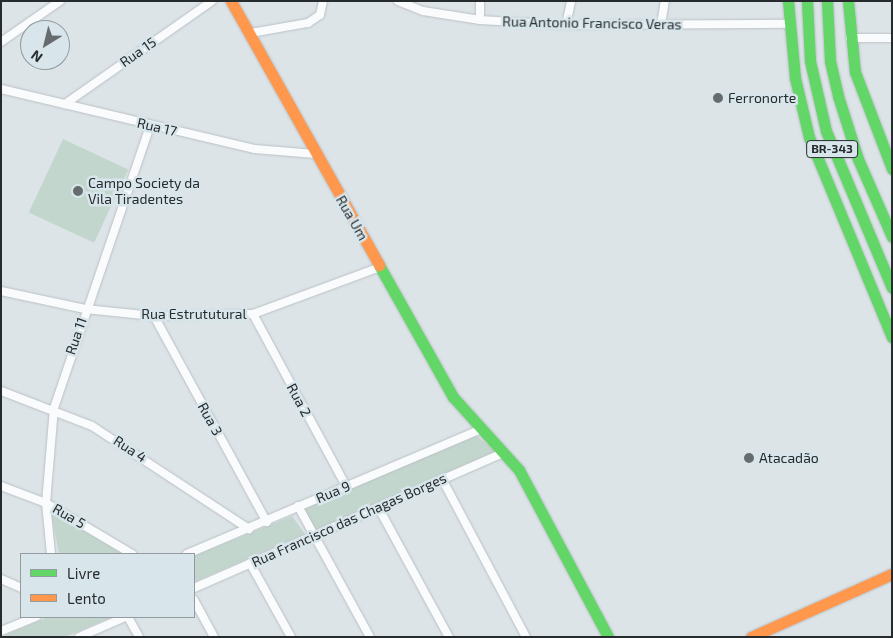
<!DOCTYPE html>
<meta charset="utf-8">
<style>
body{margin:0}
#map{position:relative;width:893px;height:638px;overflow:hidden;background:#dce4e8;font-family:"Exo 2",sans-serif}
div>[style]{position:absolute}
.green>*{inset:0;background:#c3d6ce;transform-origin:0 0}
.roads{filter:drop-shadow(0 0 1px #bbc0c4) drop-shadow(0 0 1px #bbc0c4)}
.street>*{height:8px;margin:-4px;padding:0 4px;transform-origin:4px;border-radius:4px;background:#fafbfc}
.fast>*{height:11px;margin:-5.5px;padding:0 5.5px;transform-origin:5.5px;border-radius:5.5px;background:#63d668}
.slow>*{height:11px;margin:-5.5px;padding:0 5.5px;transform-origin:5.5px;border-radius:5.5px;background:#ff974d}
.dots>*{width:14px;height:14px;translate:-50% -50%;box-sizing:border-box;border:2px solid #d8e6ec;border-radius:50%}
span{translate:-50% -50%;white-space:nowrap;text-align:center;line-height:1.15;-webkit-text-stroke:5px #d8e6ec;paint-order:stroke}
.shield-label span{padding:1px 4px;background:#d8e6ec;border:1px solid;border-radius:4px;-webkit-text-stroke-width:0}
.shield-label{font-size:12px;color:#262b2d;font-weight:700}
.street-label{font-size:14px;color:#262b2d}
.poi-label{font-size:14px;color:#262b2d}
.left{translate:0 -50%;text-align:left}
.frame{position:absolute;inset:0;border:2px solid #262b2d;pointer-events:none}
.legend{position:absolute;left:20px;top:553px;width:175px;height:65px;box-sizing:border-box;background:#d8e6ec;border:1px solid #919ba0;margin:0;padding:6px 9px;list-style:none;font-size:15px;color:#262b2d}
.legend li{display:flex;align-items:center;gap:10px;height:25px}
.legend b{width:25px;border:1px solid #919ba0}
.north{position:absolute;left:20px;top:20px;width:50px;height:50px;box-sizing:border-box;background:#d8e6ec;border:1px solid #919ba0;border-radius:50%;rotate:216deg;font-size:14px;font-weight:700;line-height:20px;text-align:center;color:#262b2d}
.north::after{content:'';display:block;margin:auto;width:18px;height:22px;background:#666c6e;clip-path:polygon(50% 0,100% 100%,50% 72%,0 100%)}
</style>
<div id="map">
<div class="green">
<div style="left:63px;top:139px;width:72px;height:81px;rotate:25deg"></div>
<div style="clip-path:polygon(474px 434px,496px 451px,316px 530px,303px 507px)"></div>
<div style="clip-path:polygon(51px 512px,123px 554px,59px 554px)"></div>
<div style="clip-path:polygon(292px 516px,305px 534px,194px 582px,194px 556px)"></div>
<div style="clip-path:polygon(48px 617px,112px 617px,65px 637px,1px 637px)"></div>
</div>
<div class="roads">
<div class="street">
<div style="left:398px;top:1px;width:27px;rotate:22deg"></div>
<div style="left:423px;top:11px;width:58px;rotate:9deg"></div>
<div style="left:480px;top:20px;width:86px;rotate:3.3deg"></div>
<div style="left:566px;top:25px;width:223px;rotate:-0.3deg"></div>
<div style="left:480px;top:1px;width:19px;rotate:90deg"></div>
<div style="left:566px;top:25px;width:25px;rotate:-78deg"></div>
<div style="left:661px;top:25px;width:24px;rotate:-81deg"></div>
<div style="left:251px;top:33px;width:58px;rotate:-10deg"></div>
<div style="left:308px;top:23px;width:14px;rotate:-34deg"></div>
<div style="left:320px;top:15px;width:14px;rotate:-78deg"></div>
<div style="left:850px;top:38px;width:42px"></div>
<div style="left:1px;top:42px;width:72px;rotate:-34.8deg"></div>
<div style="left:1px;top:89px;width:261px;rotate:13.3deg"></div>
<div style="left:255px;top:149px;width:60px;rotate:4.8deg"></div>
<div style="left:65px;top:104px;width:179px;rotate:-35deg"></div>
<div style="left:1px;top:291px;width:86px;rotate:12.1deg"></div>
<div style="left:85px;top:309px;width:69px;rotate:5.8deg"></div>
<div style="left:154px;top:316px;width:99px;rotate:-1.2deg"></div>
<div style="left:253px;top:314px;width:135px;rotate:-20.3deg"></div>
<div style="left:253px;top:314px;width:196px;rotate:61.6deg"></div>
<div style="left:154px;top:316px;width:235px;rotate:61.3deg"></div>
<div style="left:1px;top:391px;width:97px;rotate:21deg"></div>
<div style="left:92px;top:426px;width:188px;rotate:33.3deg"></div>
<div style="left:442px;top:479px;width:179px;rotate:62deg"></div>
<div style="left:1px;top:486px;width:48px;rotate:20.7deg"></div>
<div style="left:46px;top:503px;width:100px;rotate:30.7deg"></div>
<div style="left:298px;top:506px;width:149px;rotate:61.2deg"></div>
<div style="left:378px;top:507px;width:148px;rotate:61.4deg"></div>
<div style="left:51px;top:554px;width:51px;rotate:-95.6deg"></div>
<div style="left:46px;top:503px;width:95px;rotate:-85.2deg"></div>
<div style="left:54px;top:408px;width:298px;rotate:-71.2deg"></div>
<div style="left:187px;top:554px;width:317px;rotate:-23deg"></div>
<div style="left:250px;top:563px;width:85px;rotate:61deg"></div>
<div style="left:1px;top:579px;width:22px;rotate:24deg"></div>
<div style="left:194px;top:588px;width:339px;rotate:-23.6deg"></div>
<div style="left:194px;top:600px;width:42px;rotate:61.6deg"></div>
<div style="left:128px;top:617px;width:23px;rotate:61deg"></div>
<div style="left:1px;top:631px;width:38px;rotate:-22deg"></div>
<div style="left:79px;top:637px;width:50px;rotate:-23.5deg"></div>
</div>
<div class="fast">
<div style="left:788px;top:1px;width:77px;rotate:84.8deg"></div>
<div style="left:795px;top:78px;width:61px;rotate:76.7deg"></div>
<div style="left:809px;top:137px;width:217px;rotate:67.5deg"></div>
<div style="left:807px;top:1px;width:60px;rotate:87.1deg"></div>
<div style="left:810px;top:61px;width:72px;rotate:77.1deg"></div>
<div style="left:826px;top:131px;width:170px;rotate:67.2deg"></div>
<div style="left:827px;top:1px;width:60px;rotate:87.1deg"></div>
<div style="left:830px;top:61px;width:36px;rotate:77deg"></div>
<div style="left:838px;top:96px;width:66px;rotate:72.4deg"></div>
<div style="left:858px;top:159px;width:85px;rotate:66.4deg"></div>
<div style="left:848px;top:1px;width:71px;rotate:84.4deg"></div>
<div style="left:855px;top:72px;width:104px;rotate:69.1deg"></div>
<div style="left:379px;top:265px;width:151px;rotate:60.7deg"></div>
<div style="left:453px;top:397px;width:98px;rotate:47.9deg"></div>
<div style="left:519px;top:470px;width:189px;rotate:61.9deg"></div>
</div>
<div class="slow">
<div style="left:231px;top:1px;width:303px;rotate:60.7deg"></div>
<div style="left:751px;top:637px;width:154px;rotate:-24.1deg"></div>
</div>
</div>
<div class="dots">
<div style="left:718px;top:98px;background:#666c6e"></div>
<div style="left:78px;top:191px;background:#666c6e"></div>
<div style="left:749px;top:458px;background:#666c6e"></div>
</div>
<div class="shield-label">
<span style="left:832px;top:149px">BR-343</span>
</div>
<div class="street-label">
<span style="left:592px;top:23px;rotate:1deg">Rua Antonio Francisco Veras</span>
<span style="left:138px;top:52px;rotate:-35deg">Rua 15</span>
<span style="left:157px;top:127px;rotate:13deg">Rua 17</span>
<span style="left:352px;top:218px;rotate:60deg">Rua Um</span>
<span style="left:194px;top:314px">Rua Estrututural</span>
<span style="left:76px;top:336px;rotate:-71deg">Rua 11</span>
<span style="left:299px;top:400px;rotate:62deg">Rua 2</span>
<span style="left:210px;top:419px;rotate:61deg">Rua 3</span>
<span style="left:130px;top:449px;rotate:33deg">Rua 4</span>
<span style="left:333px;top:492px;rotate:-23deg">Rua 9</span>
<span style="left:69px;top:516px;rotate:30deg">Rua 5</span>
<span style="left:349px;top:520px;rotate:-24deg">Rua Francisco das Chagas Borges</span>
</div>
<div class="poi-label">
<span class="left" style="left:728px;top:98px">Ferronorte</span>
<span class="left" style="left:88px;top:191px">Campo Society da<br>Vila Tiradentes</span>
<span class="left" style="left:759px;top:458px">Atacadão</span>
</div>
<div class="frame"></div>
<ul class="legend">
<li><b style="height:6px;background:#63d668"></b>Livre</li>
<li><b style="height:6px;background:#ff974d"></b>Lento</li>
</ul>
<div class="north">N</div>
</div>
